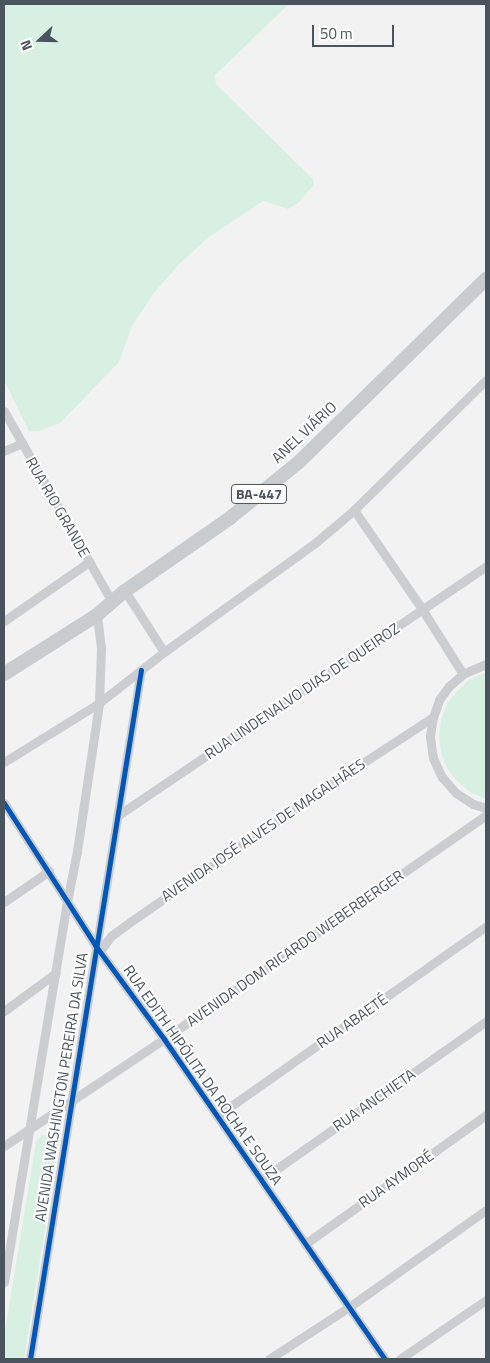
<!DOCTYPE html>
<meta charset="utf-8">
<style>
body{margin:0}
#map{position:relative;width:490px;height:1363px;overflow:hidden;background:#f2f2f2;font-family:"Titillium Web",sans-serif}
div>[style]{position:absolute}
.green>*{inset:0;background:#d8f0e2}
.minor>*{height:9px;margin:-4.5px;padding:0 4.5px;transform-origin:4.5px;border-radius:4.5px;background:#cbcdd0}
.primary>*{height:14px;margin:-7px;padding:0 7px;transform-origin:7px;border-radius:7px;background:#c8ccce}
.cycleway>*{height:5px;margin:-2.5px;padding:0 2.5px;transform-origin:2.5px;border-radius:2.5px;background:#0057b8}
span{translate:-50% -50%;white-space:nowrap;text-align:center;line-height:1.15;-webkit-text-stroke:4px #fff;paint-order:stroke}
.shield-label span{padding:1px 4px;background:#fff;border:1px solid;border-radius:4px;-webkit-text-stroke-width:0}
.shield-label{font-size:14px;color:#49545e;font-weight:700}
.street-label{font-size:15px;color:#49545e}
.frame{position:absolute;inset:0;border:5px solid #49545e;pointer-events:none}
.north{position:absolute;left:15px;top:15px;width:50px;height:50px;-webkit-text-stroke:4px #fff;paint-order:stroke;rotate:249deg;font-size:14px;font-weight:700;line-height:20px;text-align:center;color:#49545e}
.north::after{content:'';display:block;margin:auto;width:18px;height:22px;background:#49545e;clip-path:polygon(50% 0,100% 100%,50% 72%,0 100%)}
.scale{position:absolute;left:312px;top:25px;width:82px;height:22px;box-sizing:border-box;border:2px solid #49545e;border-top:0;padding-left:6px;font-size:15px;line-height:18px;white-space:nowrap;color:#49545e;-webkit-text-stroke:4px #fff;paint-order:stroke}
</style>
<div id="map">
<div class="green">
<div style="clip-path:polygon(4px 4px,289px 4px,215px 75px,216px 84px,313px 179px,314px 185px,298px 203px,288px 209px,263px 201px,209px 237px,180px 263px,154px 293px,132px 326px,119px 362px,60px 423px,38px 431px,29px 431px,4px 380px)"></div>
<div style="clip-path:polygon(484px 673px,486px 673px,486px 799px,470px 792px,457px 781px,447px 768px,441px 753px,439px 736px,441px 720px,447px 704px,457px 691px,469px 680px)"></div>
<div style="clip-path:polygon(42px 1135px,50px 1135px,59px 1143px,24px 1359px,4px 1359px,4px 1337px,36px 1142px)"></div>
</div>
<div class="minor">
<div style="left:4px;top:411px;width:219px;rotate:60.5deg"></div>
<div style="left:4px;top:451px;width:20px;rotate:-24deg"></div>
<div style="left:354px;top:510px;width:120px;rotate:55.5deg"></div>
<div style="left:422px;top:609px;width:77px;rotate:57.8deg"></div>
<div style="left:125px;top:591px;width:72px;rotate:57.4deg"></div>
<div style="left:4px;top:621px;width:103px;rotate:-34.8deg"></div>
<div style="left:486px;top:664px;width:25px;rotate:157deg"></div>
<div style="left:463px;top:674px;width:18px;rotate:139deg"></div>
<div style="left:449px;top:686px;width:17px;rotate:126deg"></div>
<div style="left:439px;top:700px;width:18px;rotate:109deg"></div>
<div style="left:433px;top:717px;width:20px;rotate:99deg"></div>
<div style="left:430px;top:737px;width:21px;rotate:82deg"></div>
<div style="left:433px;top:758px;width:21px;rotate:65deg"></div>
<div style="left:442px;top:777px;width:21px;rotate:49deg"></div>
<div style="left:456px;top:793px;width:20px;rotate:33deg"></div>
<div style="left:473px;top:804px;width:14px;rotate:17deg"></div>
<div style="left:4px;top:762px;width:112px;rotate:-31.8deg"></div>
<div style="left:99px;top:703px;width:83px;rotate:-38.1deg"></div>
<div style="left:164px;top:652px;width:186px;rotate:-35.8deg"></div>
<div style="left:315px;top:543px;width:51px;rotate:-40.2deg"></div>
<div style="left:354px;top:510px;width:185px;rotate:-44.6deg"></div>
<div style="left:4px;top:803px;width:169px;rotate:57.3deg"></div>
<div style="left:95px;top:945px;width:117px;rotate:53.7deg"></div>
<div style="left:164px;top:1039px;width:389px;rotate:55.4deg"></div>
<div style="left:117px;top:816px;width:446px;rotate:-34.1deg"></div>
<div style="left:4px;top:902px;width:55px;rotate:-34.6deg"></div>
<div style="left:100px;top:951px;width:19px;rotate:-54deg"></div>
<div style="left:111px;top:936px;width:24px;rotate:-36deg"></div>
<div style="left:130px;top:922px;width:234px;rotate:-34.6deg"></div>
<div style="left:323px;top:789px;width:131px;rotate:-33.2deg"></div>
<div style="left:4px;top:1011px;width:64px;rotate:-36.2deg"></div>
<div style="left:217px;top:1116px;width:329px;rotate:-35.2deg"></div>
<div style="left:4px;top:1146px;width:192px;rotate:-33.8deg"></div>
<div style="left:164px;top:1039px;width:392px;rotate:-34.8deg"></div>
<div style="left:261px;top:1180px;width:276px;rotate:-35.2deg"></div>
<div style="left:305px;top:1244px;width:222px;rotate:-35.5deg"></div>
<div style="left:4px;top:1282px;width:385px;rotate:-80.6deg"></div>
<div style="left:67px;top:902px;width:52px;rotate:-78.9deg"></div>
<div style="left:77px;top:851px;width:150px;rotate:-81.5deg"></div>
<div style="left:99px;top:703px;width:55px;rotate:-87.9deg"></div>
<div style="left:101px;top:648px;width:33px;rotate:-97deg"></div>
<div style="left:30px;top:1359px;width:698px;rotate:-80.85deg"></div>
<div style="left:269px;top:1359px;width:95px;rotate:-33deg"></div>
<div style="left:349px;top:1307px;width:168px;rotate:-35.3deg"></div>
<div style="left:400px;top:1359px;width:104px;rotate:-34.5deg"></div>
</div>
<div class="primary">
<div style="left:4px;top:674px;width:110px;rotate:-32.4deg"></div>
<div style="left:97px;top:615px;width:37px;rotate:-41deg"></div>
<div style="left:125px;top:591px;width:128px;rotate:-34.8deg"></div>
<div style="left:230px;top:518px;width:89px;rotate:-39.1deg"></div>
<div style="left:299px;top:462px;width:262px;rotate:-44.4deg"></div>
</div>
<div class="cycleway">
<div style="left:4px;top:803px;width:169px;rotate:57.3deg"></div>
<div style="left:95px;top:945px;width:117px;rotate:53.7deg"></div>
<div style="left:164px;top:1039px;width:389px;rotate:55.4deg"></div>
<div style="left:30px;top:1359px;width:698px;rotate:-80.85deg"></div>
</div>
<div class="shield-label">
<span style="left:259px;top:494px">BA-447</span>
</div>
<div class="street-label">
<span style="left:304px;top:432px;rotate:-43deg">ANEL VIÁRIO</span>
<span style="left:58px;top:507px;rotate:60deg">RUA RIO GRANDE</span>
<span style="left:302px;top:691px;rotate:-34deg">RUA LINDENALVO DIAS DE QUEIROZ</span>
<span style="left:263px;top:830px;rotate:-34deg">AVENIDA JOSÉ ALVES DE MAGALHÃES</span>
<span style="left:295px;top:948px;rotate:-35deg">AVENIDA DOM RICARDO WEBERBERGER</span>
<span style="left:352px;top:1021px;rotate:-35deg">RUA ABAETÉ</span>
<span style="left:203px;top:1075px;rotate:55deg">RUA EDITH HIPÓLITA DA ROCHA E SOUZA</span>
<span style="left:61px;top:1087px;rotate:-81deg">AVENIDA WASHINGTON PEREIRA DA SILVA</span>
<span style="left:374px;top:1100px;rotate:-35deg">RUA ANCHIETA</span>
<span style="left:396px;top:1179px;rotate:-35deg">RUA AYMORÉ</span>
</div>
<div class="frame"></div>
<div class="north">N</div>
<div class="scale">50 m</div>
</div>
